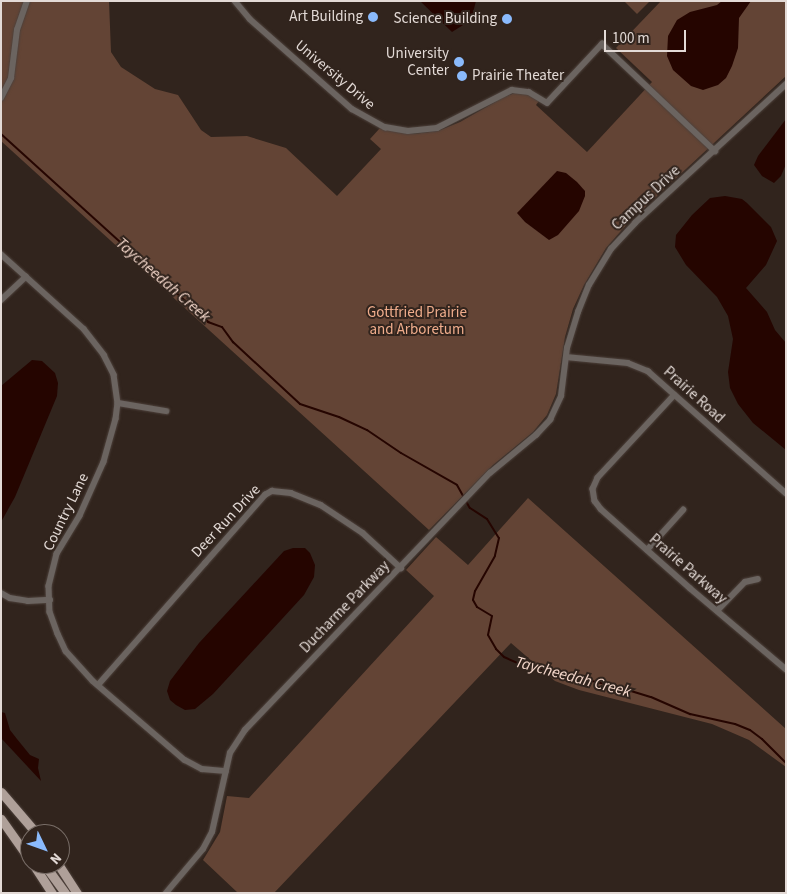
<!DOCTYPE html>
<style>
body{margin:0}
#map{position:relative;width:787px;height:894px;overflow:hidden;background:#31241d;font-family:"Source Sans 3",sans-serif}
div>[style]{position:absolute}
.green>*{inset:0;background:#634435}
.water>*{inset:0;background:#250500}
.stream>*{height:2px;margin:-1px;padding:0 1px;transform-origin:1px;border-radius:1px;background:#250500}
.roads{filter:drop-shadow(0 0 1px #4d413b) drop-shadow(0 0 1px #4d413b)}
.street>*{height:5.5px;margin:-2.75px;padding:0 2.75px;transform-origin:2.75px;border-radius:2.75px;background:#6b6460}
.primary>*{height:9px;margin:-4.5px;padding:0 4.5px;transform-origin:4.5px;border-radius:4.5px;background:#afa099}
.dots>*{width:14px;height:14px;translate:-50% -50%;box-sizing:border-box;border:2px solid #31241d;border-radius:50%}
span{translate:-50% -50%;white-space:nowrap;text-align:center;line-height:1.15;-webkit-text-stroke:4px #31241d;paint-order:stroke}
.poi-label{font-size:15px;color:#e3dad6}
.right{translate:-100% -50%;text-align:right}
.left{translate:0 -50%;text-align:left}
.street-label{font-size:15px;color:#e3dad6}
.park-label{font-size:15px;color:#f0ad8c}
.water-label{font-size:16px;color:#f6d9cc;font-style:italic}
.frame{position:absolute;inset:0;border:2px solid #e3dad6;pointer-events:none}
.north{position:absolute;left:20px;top:824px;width:50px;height:50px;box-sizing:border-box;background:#31241d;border:1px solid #786d67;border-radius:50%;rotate:132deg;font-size:14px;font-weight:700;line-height:20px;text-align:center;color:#e3dad6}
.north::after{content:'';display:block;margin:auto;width:18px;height:22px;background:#8abafc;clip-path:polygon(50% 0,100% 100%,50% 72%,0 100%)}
.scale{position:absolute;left:604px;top:30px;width:82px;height:22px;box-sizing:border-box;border:2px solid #e3dad6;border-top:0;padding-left:6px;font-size:15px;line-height:18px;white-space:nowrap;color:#e3dad6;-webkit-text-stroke:4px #31241d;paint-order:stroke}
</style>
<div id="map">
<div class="green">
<div style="clip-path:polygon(1px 1px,109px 1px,111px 52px,121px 67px,155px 89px,178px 95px,201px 130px,211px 137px,247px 136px,286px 148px,337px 196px,381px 149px,370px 139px,380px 128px,413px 134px,438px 131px,460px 122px,504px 97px,518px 92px,531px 96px,539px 101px,536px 105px,587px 152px,652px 82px,616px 48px,661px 1px,786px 1px,786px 76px,628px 223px,606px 248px,584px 285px,573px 309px,565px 337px,556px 394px,547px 415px,533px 432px,493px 465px,429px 530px,1px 141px)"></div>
<div style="clip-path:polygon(624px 1px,650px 1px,637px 14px)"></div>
<div style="clip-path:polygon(528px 498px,786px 729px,786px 767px,749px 740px,712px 724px,579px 690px,555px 681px,511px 643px,274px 893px,238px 893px,203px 860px,220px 832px,227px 796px,249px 798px,434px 596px,406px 570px,436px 537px,468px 565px)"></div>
</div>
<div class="water">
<div style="clip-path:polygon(420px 1px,476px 1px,471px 20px,452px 32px)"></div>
<div style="clip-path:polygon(722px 1px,751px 1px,739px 18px,738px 48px,732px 66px,726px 78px,718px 85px,703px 90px,691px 86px,673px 70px,667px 56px,668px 36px,677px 20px,690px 12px,717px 5px)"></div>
<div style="clip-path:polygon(786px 119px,786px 164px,781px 176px,774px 183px,762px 176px,754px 165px,758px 156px)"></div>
<div style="clip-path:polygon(557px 171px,566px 173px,577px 182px,585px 191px,585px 196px,579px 211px,558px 235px,549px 240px,525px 222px,517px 213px)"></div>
<div style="clip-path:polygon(725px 196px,742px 199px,747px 203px,771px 227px,777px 241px,766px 265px,746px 288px,767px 312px,775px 330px,786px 343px,786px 450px,753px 423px,738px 404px,730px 388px,728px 372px,733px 339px,728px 316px,717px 297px,686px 265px,675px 247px,676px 235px,692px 215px,710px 198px)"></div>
<div style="clip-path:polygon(32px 360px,42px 361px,55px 373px,58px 383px,57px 396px,15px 497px,1px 522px,1px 386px)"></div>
<div style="clip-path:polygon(293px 548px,305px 548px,310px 553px,315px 565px,314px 577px,304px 595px,213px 694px,195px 709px,185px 710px,176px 705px,170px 700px,167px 691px,170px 681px,199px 643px,284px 551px)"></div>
<div style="clip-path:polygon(1px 712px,5px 713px,10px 730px,17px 739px,30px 755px,39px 759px,38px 768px,41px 781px,1px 738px)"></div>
</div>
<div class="stream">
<div style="left:1px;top:134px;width:280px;rotate:42.2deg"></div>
<div style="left:208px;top:322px;width:15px;rotate:20deg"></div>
<div style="left:222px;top:327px;width:19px;rotate:54deg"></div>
<div style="left:233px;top:342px;width:91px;rotate:42.8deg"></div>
<div style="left:300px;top:404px;width:41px;rotate:18.4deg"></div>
<div style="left:339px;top:417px;width:31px;rotate:25deg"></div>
<div style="left:367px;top:430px;width:41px;rotate:34.1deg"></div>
<div style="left:401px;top:453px;width:64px;rotate:29.7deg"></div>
<div style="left:457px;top:485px;width:26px;rotate:61deg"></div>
<div style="left:470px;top:508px;width:20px;rotate:33deg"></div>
<div style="left:487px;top:519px;width:22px;rotate:58deg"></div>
<div style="left:499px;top:538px;width:18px;rotate:103deg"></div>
<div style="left:495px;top:556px;width:40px;rotate:119.7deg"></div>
<div style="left:475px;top:591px;width:9px;rotate:103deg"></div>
<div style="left:473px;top:600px;width:8px;rotate:60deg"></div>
<div style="left:477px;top:607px;width:17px;rotate:31deg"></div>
<div style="left:492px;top:616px;width:19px;rotate:102deg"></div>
<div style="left:488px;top:635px;width:16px;rotate:60deg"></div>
<div style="left:496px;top:649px;width:11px;rotate:45deg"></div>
<div style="left:504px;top:657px;width:20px;rotate:24deg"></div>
<div style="left:522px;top:665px;width:98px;rotate:12.9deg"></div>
<div style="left:618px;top:687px;width:34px;rotate:17deg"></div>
<div style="left:651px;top:697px;width:43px;rotate:23.6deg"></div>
<div style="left:690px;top:714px;width:46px;rotate:12.5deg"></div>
<div style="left:735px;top:724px;width:16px;rotate:22deg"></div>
<div style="left:750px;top:730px;width:15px;rotate:37deg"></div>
<div style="left:762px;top:739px;width:34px;rotate:45deg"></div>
</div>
<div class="roads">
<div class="street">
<div style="left:235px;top:1px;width:23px;rotate:50deg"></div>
<div style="left:250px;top:19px;width:136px;rotate:41.4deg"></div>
<div style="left:352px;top:109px;width:38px;rotate:29deg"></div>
<div style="left:385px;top:127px;width:23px;rotate:10deg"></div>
<div style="left:408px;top:131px;width:29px;rotate:-6deg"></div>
<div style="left:437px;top:128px;width:84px;rotate:-26.9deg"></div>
<div style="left:512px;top:90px;width:17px;rotate:7deg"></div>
<div style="left:529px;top:92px;width:21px;rotate:31deg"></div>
<div style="left:547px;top:103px;width:81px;rotate:-47deg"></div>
<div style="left:602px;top:44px;width:156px;rotate:43.4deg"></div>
<div style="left:1px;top:98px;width:22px;rotate:-63deg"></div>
<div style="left:11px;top:78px;width:48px;rotate:-82.9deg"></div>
<div style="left:17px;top:30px;width:31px;rotate:-71deg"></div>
<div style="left:1px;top:254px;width:112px;rotate:42.1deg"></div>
<div style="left:84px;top:329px;width:33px;rotate:52deg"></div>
<div style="left:104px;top:355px;width:22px;rotate:63deg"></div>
<div style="left:114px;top:375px;width:28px;rotate:82deg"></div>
<div style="left:118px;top:403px;width:16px;rotate:97deg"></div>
<div style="left:116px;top:419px;width:45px;rotate:105.6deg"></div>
<div style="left:104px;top:462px;width:59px;rotate:114deg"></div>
<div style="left:80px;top:516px;width:44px;rotate:121.2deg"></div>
<div style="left:57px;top:554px;width:33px;rotate:104deg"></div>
<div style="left:49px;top:586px;width:26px;rotate:88deg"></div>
<div style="left:50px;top:612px;width:23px;rotate:70deg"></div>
<div style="left:58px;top:634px;width:19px;rotate:65deg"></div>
<div style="left:66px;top:651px;width:40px;rotate:48deg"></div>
<div style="left:93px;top:681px;width:121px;rotate:40.7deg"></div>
<div style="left:185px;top:760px;width:19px;rotate:28deg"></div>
<div style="left:202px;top:769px;width:24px;rotate:5deg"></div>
<div style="left:1px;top:300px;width:34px;rotate:-43deg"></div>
<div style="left:566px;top:357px;width:62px;rotate:5.5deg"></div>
<div style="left:628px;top:363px;width:22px;rotate:22deg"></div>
<div style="left:648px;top:371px;width:184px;rotate:41.5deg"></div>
<div style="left:675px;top:395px;width:113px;rotate:132.9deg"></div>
<div style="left:598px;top:478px;width:12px;rotate:114deg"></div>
<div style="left:593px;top:489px;width:12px;rotate:81deg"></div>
<div style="left:595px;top:501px;width:10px;rotate:53deg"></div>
<div style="left:601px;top:509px;width:119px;rotate:41.6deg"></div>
<div style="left:690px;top:588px;width:126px;rotate:40.2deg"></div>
<div style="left:118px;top:403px;width:49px;rotate:9.5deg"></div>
<div style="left:647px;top:550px;width:54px;rotate:-48deg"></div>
<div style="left:1px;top:593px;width:10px;rotate:29deg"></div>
<div style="left:10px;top:598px;width:18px;rotate:9deg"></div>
<div style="left:28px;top:601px;width:22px;rotate:-3deg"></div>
<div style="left:717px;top:611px;width:40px;rotate:-46deg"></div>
<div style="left:745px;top:582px;width:13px;rotate:-13deg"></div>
<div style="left:98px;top:685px;width:162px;rotate:-48.7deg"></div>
<div style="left:205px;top:563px;width:91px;rotate:-48.6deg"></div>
<div style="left:265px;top:495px;width:8px;rotate:-30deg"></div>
<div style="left:272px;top:491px;width:19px;rotate:6deg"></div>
<div style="left:291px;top:493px;width:32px;rotate:22deg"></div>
<div style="left:321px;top:505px;width:50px;rotate:33.7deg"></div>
<div style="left:363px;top:533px;width:52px;rotate:42.6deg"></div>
<div style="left:166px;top:893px;width:57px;rotate:-49.9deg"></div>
<div style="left:203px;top:849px;width:19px;rotate:-62deg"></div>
<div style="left:212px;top:832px;width:81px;rotate:-77.2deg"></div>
<div style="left:230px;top:753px;width:27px;rotate:-57deg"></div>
<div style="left:245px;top:730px;width:355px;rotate:-46.4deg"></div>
<div style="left:490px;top:473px;width:60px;rotate:-39.6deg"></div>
<div style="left:536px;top:435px;width:21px;rotate:-47deg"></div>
<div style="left:550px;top:420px;width:26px;rotate:-65deg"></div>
<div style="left:561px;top:396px;width:48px;rotate:-82.9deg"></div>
<div style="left:567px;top:348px;width:38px;rotate:-73deg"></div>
<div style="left:578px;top:312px;width:29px;rotate:-68deg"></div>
<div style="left:589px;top:285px;width:42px;rotate:-58.6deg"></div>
<div style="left:611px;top:249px;width:35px;rotate:-47deg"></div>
<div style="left:635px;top:223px;width:205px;rotate:-42.6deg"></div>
</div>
<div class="primary">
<div style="left:1px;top:792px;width:55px;rotate:49.4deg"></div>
<div style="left:1px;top:819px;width:50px;rotate:54.7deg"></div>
<div style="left:33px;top:864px;width:35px;rotate:57deg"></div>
<div style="left:44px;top:864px;width:36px;rotate:54deg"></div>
<div style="left:58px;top:864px;width:35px;rotate:57deg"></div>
</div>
</div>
<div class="dots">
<div style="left:373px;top:17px;background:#8abafc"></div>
<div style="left:507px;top:19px;background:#8abafc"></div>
<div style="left:459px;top:62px;background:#8abafc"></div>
<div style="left:462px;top:76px;background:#8abafc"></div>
</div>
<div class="poi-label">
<span class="right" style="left:363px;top:17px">Art Building</span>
<span class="right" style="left:497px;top:19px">Science Building</span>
<span class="right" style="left:449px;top:62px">University<br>Center</span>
<span class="left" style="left:472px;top:76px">Prairie Theater</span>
</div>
<div class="street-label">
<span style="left:335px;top:75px;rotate:40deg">University Drive</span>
<span style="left:646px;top:198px;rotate:-43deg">Campus Drive</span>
<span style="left:694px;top:395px;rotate:42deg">Prairie Road</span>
<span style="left:66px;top:512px;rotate:-64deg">Country Lane</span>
<span style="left:226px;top:521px;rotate:-47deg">Deer Run Drive</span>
<span style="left:688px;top:569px;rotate:41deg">Prairie Parkway</span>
<span style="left:345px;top:607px;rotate:-46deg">Ducharme Parkway</span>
</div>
<div class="park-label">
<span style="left:417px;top:321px">Gottfried Prairie<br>and Arboretum</span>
</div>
<div class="water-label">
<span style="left:163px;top:280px;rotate:41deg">Taycheedah Creek</span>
<span style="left:573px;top:677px;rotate:15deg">Taycheedah Creek</span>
</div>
<div class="frame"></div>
<div class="north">N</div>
<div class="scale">100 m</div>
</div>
